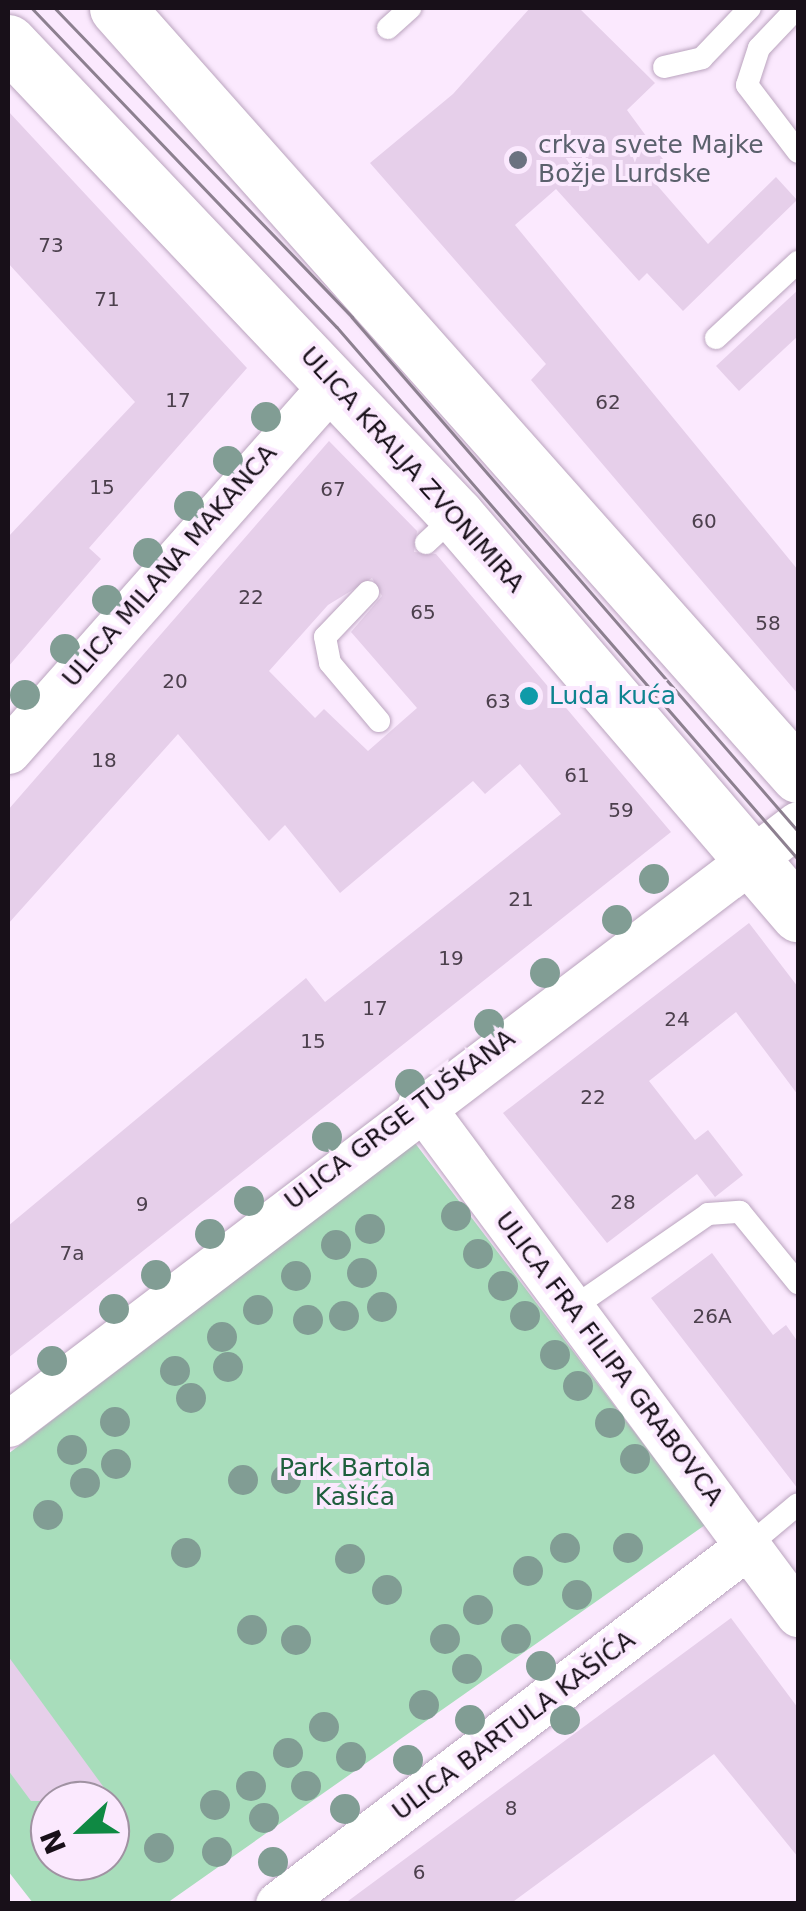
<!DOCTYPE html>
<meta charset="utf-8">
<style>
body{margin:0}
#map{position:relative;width:806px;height:1911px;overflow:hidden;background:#fbe9fe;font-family:"DejaVu Sans",sans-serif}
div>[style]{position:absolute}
.green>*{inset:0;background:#a8ddbb}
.building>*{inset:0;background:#e6cfea}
.roads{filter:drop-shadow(0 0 2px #baa4be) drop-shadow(0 0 2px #baa4be)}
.service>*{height:22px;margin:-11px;padding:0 11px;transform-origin:11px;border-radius:11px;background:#fff}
.minor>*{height:45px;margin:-22.5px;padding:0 22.5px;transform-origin:22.5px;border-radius:22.5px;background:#fff}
.secondary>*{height:55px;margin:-27.5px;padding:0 27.5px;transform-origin:27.5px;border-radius:27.5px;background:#fff}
.tram>*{height:2.5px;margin:-1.25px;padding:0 1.25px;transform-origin:1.25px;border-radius:1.25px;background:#8d8090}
.trees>*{width:30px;height:30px;margin:-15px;border-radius:50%;background:#819d94}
.dots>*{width:28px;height:28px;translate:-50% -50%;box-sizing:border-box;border:5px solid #fbe9fe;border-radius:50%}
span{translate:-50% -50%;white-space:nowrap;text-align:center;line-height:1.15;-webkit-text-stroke:8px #fbe9fe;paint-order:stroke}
.number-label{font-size:20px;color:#4c404d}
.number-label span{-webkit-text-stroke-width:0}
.worship-label{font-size:25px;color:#5b616d}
.left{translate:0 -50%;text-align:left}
.street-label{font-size:25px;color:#181019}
.culture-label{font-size:25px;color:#0d838f}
.park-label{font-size:25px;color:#1e5f3d}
.frame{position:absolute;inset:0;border:10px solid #181019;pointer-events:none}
.north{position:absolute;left:30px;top:1781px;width:100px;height:100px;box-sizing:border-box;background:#fbe9fe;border:2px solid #a092a2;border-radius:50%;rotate:248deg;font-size:28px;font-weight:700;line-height:40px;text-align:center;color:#181019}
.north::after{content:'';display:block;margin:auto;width:35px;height:45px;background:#0f8943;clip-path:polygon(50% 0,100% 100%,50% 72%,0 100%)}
</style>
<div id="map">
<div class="green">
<div style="clip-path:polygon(evenodd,415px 1143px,705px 1525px,167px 1903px,33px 1903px,8px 1871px,8px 1454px,415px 1143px,50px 1801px,110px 1801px,110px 1861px,50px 1861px,50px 1801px)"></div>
</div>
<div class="building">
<div style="clip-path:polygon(530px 8px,579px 8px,655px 83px,627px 110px,671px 170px,656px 184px,708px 244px,776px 177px,797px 200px,683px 311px,647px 273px,639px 281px,556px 189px,515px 225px,798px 570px,798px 694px,531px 380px,546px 364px,370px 163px,453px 94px)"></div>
<div style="clip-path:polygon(8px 111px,247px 368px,89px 548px,101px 559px,8px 667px,8px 537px,135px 402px,8px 263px)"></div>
<div style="clip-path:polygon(798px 290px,798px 336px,739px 391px,716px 366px)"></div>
<div style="clip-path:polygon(evenodd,329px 441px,417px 531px,414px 552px,436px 554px,671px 832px,8px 1358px,8px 1226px,306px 978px,325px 1002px,561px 814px,520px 764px,485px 794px,473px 781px,340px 893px,285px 825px,269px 841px,178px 734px,8px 924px,8px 810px,329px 441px,372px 578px,382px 596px,351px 632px,417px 708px,368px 751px,324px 709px,315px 718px,269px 671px,328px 605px,372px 578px)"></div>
<div style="clip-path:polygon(749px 923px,798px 987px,798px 1095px,736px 1012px,649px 1081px,695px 1140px,708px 1130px,743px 1175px,715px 1197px,697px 1174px,607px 1243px,503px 1113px)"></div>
<div style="clip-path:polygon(712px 1253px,773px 1335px,786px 1325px,798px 1342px,798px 1489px,651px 1298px)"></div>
<div style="clip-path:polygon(731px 1618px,798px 1708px,798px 1857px,714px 1754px,510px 1904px,344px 1904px)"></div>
<div style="clip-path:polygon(8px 1656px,105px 1789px,88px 1801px,31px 1801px,8px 1770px)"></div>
</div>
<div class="roads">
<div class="service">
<div style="left:797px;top:8px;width:55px;rotate:133.5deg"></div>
<div style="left:759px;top:48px;width:39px;rotate:108deg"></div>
<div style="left:747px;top:85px;width:84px;rotate:52.7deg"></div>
<div style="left:388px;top:28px;width:30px;rotate:-42deg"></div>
<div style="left:664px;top:67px;width:39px;rotate:-13deg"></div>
<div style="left:702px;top:58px;width:69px;rotate:-46.2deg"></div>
<div style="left:716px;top:338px;width:112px;rotate:-42.8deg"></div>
<div style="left:426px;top:543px;width:41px;rotate:-43deg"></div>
<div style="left:368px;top:592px;width:62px;rotate:133.7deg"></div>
<div style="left:325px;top:637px;width:26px;rotate:79deg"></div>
<div style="left:330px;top:663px;width:76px;rotate:49.8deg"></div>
<div style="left:571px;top:1309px;width:167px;rotate:-34.7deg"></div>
<div style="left:708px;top:1214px;width:32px;rotate:-4deg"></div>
<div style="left:740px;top:1212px;width:92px;rotate:50.8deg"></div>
<div style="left:748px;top:1546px;width:65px;rotate:-40deg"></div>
</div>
<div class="minor">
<div style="left:8px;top:751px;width:492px;rotate:-48.5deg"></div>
<div style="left:420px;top:1104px;width:635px;rotate:53.46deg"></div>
<div style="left:8px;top:1424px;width:992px;rotate:-37.22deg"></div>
<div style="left:278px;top:1904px;width:591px;rotate:-37.3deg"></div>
</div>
<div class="secondary">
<div style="left:117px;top:8px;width:1026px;rotate:48.4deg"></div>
<div style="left:8px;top:42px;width:651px;rotate:46.55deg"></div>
<div style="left:456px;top:515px;width:526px;rotate:49.4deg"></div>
</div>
</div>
<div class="tram">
<div style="left:32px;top:8px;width:441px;rotate:46.3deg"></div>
<div style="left:337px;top:327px;width:704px;rotate:49.09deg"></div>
<div style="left:55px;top:8px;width:429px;rotate:46.1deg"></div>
<div style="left:352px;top:317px;width:681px;rotate:49.05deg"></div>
</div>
<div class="trees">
<div style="left:266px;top:417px"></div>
<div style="left:228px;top:461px"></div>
<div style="left:189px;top:506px"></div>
<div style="left:148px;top:553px"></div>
<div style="left:107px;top:600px"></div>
<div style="left:65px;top:649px"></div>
<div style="left:25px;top:695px"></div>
<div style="left:654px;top:879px"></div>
<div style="left:617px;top:920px"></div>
<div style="left:545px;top:973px"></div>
<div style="left:489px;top:1024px"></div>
<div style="left:410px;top:1084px"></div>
<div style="left:327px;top:1137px"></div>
<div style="left:249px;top:1201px"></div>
<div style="left:456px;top:1216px"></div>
<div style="left:370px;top:1229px"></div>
<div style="left:210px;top:1234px"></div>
<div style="left:336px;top:1245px"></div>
<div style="left:478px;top:1254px"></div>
<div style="left:362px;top:1273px"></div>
<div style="left:156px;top:1275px"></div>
<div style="left:296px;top:1276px"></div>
<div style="left:503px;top:1286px"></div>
<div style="left:382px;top:1307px"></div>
<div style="left:114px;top:1309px"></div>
<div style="left:258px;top:1310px"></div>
<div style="left:344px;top:1316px"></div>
<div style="left:525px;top:1316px"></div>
<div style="left:308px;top:1320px"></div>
<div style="left:222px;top:1337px"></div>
<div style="left:555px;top:1355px"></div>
<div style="left:52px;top:1361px"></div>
<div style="left:228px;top:1367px"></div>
<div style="left:175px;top:1371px"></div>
<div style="left:578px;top:1386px"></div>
<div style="left:191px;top:1398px"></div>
<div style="left:115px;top:1422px"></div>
<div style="left:610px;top:1423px"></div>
<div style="left:72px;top:1450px"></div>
<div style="left:635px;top:1459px"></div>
<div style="left:116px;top:1464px"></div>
<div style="left:286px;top:1479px"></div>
<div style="left:243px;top:1480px"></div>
<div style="left:85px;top:1483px"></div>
<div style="left:48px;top:1515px"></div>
<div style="left:565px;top:1548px"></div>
<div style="left:628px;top:1548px"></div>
<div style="left:186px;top:1553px"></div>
<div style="left:350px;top:1559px"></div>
<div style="left:528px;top:1571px"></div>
<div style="left:387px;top:1590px"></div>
<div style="left:577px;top:1595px"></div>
<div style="left:478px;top:1610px"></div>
<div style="left:252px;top:1630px"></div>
<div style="left:445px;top:1639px"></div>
<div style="left:516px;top:1639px"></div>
<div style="left:296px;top:1640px"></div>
<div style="left:541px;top:1666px"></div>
<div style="left:467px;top:1669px"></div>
<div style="left:424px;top:1705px"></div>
<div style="left:470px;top:1720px"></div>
<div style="left:565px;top:1720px"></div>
<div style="left:324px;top:1727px"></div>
<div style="left:288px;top:1753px"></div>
<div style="left:351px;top:1757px"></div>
<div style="left:408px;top:1760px"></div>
<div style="left:251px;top:1786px"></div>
<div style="left:306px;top:1786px"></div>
<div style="left:215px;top:1805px"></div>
<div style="left:345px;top:1809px"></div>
<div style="left:264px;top:1818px"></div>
<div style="left:159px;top:1848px"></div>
<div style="left:217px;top:1852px"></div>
<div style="left:273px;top:1862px"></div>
</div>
<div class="dots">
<div style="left:518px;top:160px;background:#6b7280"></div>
<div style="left:529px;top:696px;background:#0f9aa8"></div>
</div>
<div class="number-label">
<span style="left:51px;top:245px">73</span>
<span style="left:107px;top:299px">71</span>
<span style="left:178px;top:400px">17</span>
<span style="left:608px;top:402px">62</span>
<span style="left:102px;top:487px">15</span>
<span style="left:333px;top:489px">67</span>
<span style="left:704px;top:521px">60</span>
<span style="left:251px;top:597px">22</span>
<span style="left:423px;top:612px">65</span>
<span style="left:768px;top:623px">58</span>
<span style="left:175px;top:681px">20</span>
<span style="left:498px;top:701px">63</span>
<span style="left:104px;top:760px">18</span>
<span style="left:577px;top:775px">61</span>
<span style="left:621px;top:810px">59</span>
<span style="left:521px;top:899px">21</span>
<span style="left:451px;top:958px">19</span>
<span style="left:375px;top:1008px">17</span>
<span style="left:677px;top:1019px">24</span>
<span style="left:313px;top:1041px">15</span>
<span style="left:593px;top:1097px">22</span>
<span style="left:623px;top:1202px">28</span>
<span style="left:142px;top:1204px">9</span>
<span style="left:72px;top:1253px">7a</span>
<span style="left:712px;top:1316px">26A</span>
<span style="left:511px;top:1808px">8</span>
<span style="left:419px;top:1872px">6</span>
</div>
<div class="worship-label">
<span class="left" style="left:538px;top:160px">crkva svete Majke<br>Božje Lurdske</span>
</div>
<div class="street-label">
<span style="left:412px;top:470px;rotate:48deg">ULICA KRALJA ZVONIMIRA</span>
<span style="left:170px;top:566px;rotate:-49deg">ULICA MILANA MAKANCA</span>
<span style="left:400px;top:1120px;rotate:-37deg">ULICA GRGE TUŠKANA</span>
<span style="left:609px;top:1359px;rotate:53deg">ULICA FRA FILIPA GRABOVCA</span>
<span style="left:514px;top:1726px;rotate:-37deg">ULICA BARTULA KAŠIĆA</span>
</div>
<div class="culture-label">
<span class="left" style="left:549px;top:696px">Luda kuća</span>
</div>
<div class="park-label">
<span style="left:355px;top:1483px">Park Bartola<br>Kašića</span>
</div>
<div class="frame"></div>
<div class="north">N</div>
</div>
